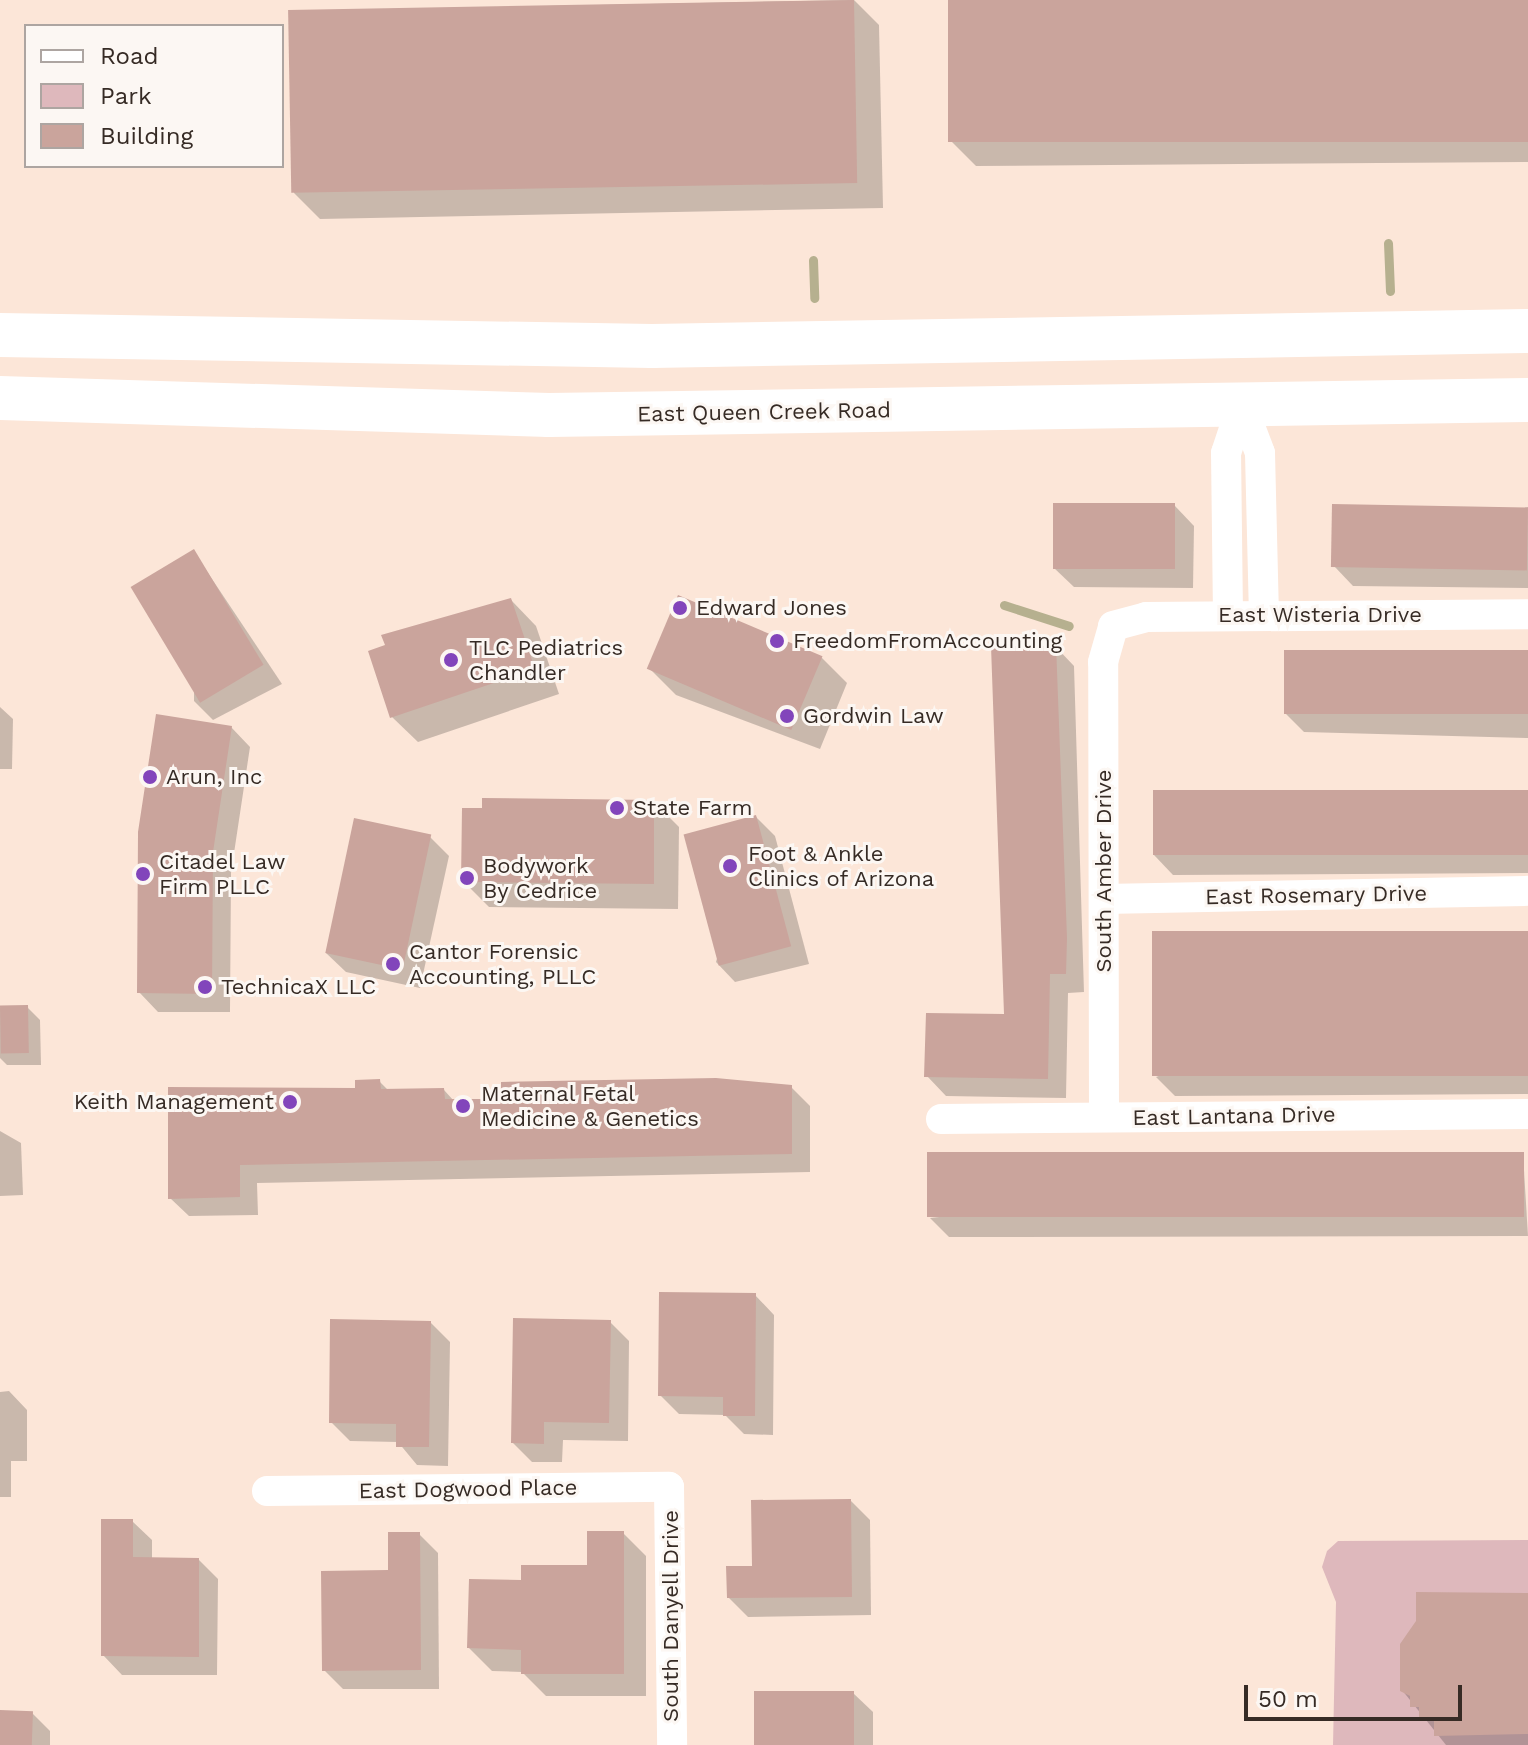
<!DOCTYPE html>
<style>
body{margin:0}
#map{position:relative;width:1528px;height:1745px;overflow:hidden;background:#fce6d8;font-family:"Work Sans",sans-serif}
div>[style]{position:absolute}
.green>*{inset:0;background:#deb8bc}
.shadow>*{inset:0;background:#0003}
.stream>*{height:9px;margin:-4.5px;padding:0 4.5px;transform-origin:4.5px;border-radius:4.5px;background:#b6b08f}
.building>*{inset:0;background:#caa49c;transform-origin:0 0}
.minor>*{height:30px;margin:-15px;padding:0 15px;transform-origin:15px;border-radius:15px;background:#fff}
.primary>*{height:44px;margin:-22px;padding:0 22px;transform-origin:22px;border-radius:22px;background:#fff}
.dots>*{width:22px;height:22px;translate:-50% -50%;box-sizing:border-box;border:4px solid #fcf7f3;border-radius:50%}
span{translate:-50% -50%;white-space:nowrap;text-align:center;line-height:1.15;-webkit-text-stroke:6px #fcf7f3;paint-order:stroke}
.street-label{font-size:22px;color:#362b25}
.poi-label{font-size:22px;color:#362b25}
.left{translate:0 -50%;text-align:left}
.right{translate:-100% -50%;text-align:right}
.legend{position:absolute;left:24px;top:24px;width:260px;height:144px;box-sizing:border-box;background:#fcf7f3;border:2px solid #ada5a1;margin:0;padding:10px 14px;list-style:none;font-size:24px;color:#362b25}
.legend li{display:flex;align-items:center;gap:16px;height:40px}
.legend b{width:40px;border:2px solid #ada5a1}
.scale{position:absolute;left:1244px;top:1685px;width:218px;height:36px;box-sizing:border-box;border:4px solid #362b25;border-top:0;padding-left:10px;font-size:24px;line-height:28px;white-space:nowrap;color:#362b25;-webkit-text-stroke:6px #fcf7f3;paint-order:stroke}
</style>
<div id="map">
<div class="green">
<div style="clip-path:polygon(1528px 1540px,1528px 1745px,1333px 1745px,1336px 1602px,1322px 1567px,1327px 1551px,1338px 1541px)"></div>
</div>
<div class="shadow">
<div style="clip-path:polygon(854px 0,879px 25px,883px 208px,320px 219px,294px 193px,290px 11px)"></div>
<div style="clip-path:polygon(950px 0,1528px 0,1528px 162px,976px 166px,951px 141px)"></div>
<div style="clip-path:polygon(1175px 506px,1194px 526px,1193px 588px,1074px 587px,1054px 568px)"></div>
<div style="clip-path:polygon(1528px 507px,1528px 588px,1353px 586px,1334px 566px)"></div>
<div style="clip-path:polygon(194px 552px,282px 684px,213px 720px,194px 701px)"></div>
<div style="clip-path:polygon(511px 600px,536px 626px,559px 694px,418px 742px,392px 717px)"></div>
<div style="clip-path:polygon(1055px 646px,1074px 666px,1084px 992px,1068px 993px,1066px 1098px,946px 1096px,927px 1076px,1006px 1016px)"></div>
<div style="clip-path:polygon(1528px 654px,1528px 738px,1304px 732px,1285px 713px)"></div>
<div style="clip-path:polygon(822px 658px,847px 683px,820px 749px,676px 695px,651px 670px)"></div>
<div style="clip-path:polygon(0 707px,13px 719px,12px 769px,0 769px)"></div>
<div style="clip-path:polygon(231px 727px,250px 747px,231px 873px,230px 1012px,158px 1012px,139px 992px)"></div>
<div style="clip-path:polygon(1528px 792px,1528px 873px,1173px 875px,1154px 855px)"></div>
<div style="clip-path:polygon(654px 802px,679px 827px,678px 909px,489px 907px,463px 881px)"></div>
<div style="clip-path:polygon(756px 817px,775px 836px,809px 964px,735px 982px,716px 962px)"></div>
<div style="clip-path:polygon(430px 837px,449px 856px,420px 988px,346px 972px,326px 953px)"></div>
<div style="clip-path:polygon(1528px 934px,1528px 1094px,1175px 1096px,1156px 1077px)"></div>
<div style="clip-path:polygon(27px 1007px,40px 1020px,41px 1065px,7px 1065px,0 1058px,0 1008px)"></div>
<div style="clip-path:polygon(379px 1081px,389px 1091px,444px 1090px,454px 1101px,791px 1087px,810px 1106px,810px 1172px,257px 1183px,258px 1215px,189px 1216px,170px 1198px)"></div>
<div style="clip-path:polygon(0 1131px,21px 1143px,23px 1195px,0 1196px)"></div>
<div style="clip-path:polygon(1523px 1154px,1528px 1236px,949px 1237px,930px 1218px)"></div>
<div style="clip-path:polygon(755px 1295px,774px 1315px,773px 1435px,744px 1434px,725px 1415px,679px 1414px,660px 1395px)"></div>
<div style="clip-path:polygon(430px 1322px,450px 1342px,448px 1466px,417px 1465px,398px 1442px,350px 1441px,331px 1422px)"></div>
<div style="clip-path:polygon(610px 1322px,629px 1341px,628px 1441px,563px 1440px,562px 1462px,532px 1462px,513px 1443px)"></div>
<div style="clip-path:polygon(9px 1391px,27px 1410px,27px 1461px,11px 1461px,11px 1497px,0 1497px,0 1392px)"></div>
<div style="clip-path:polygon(851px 1501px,870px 1520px,871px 1615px,748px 1617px,729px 1598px,754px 1568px)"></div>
<div style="clip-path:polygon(132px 1521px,152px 1540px,152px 1559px,199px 1560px,218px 1579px,217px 1675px,122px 1675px,103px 1655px)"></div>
<div style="clip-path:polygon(623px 1533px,646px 1556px,646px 1696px,546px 1696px,522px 1672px,492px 1671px,469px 1648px,523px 1583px,589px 1567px)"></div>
<div style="clip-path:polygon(419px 1534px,438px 1553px,439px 1689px,343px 1689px,324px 1670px)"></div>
<div style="clip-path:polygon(1528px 1595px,1528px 1745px,1446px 1745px,1402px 1690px)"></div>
<div style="clip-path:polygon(853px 1693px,873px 1712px,873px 1745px,755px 1745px)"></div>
<div style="clip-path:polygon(0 1712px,32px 1713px,50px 1731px,50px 1745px,0 1745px)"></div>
</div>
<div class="stream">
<div style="left:1388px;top:243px;width:48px;rotate:87.6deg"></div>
<div style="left:813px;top:260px;width:38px;rotate:88deg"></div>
<div style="left:1004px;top:605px;width:68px;rotate:17.9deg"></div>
</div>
<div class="building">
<div style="left:854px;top:0;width:183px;height:566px;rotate:89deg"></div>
<div style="left:948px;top:0;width:580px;height:142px"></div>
<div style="left:1053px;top:503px;width:122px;height:66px"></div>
<div style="left:1332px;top:504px;width:196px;height:63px;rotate:1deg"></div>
<div style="left:194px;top:549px;width:135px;height:74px;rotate:59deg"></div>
<div style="left:678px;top:595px;width:157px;height:80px;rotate:23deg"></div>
<div style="clip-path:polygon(511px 598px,535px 669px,390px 718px,368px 651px,385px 645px,381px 635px)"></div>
<div style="clip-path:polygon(1056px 644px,1067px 938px,1066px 974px,1050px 974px,1048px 1079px,924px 1077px,926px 1013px,1004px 1014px,991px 646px)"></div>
<div style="left:1284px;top:650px;width:244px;height:64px"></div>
<div style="clip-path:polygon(156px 714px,232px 726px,213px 852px,212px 994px,137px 993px,138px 832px)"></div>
<div style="left:1528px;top:790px;width:65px;height:375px;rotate:90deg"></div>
<div style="clip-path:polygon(482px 798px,654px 800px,654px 884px,461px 882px,462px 808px,482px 808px)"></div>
<div style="left:756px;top:815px;width:136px;height:75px;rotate:75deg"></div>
<div style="left:354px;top:818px;width:79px;height:138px;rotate:12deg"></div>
<div style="left:1528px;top:931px;width:145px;height:376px;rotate:90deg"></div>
<div style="left:28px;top:1005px;width:48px;height:28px;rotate:89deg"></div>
<div style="clip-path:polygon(716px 1078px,792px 1085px,792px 1154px,240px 1165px,240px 1197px,168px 1199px,168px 1087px,355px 1088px,355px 1080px,380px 1079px,381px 1089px,444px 1088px,445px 1099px,501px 1099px,501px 1082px)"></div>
<div style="left:1524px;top:1152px;width:65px;height:597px;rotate:90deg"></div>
<div style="clip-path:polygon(659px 1292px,756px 1293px,755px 1416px,723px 1416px,723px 1397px,658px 1396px)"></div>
<div style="clip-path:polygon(513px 1318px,611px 1320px,609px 1423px,544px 1422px,544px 1444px,511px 1443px)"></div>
<div style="clip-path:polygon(330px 1319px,431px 1321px,429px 1447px,396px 1447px,396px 1424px,329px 1423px)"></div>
<div style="clip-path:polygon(851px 1499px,852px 1597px,727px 1598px,726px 1566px,752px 1566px,751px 1500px)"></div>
<div style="clip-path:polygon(101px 1519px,133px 1519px,133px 1557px,199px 1558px,199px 1657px,101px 1656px)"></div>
<div style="clip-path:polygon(587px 1531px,624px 1531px,624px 1674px,521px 1674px,521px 1650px,467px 1648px,469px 1579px,521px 1580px,521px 1565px,587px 1565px)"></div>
<div style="clip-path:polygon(388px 1532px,420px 1532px,421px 1670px,322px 1671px,321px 1571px,388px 1570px)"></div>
<div style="clip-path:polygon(1416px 1592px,1528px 1593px,1528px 1734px,1434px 1736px,1434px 1720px,1419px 1720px,1419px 1707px,1410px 1707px,1410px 1696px,1400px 1691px,1400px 1644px,1416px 1621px)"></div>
<div style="left:754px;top:1691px;width:100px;height:54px"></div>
<div style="left:0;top:1710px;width:33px;height:35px;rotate:2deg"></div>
</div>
<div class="minor">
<div style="left:1242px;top:405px;width:51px;rotate:69.4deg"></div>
<div style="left:1260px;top:453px;width:161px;rotate:88.6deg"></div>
<div style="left:1228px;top:615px;width:162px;rotate:-90.7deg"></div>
<div style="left:1226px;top:453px;width:51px;rotate:-71.6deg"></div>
<div style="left:1104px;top:899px;width:424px;rotate:-1.1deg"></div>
<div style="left:1104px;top:1117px;width:455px;rotate:-90.1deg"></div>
<div style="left:1103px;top:662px;width:37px;rotate:-74deg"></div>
<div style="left:1113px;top:626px;width:34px;rotate:-15deg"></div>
<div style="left:1146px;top:617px;width:382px;rotate:-0.4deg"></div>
<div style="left:941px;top:1119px;width:587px;rotate:-0.49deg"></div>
<div style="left:267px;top:1491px;width:402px;rotate:-0.6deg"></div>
<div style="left:669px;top:1487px;width:258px;rotate:89.3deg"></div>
</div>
<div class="primary">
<div style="left:0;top:335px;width:652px;rotate:0.97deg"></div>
<div style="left:652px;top:346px;width:876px;rotate:-0.98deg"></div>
<div style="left:0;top:398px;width:549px;rotate:1.77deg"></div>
<div style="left:549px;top:415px;width:979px;rotate:-0.88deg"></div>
</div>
<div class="dots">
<div style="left:680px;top:608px;background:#8245bb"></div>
<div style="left:777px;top:641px;background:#8245bb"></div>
<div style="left:451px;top:660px;background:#8245bb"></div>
<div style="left:787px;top:716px;background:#8245bb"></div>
<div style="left:150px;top:777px;background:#8245bb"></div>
<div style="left:617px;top:808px;background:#8245bb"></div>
<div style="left:730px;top:866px;background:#8245bb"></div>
<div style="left:143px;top:874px;background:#8245bb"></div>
<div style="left:467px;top:878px;background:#8245bb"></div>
<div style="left:393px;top:964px;background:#8245bb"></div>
<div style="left:205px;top:987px;background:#8245bb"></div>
<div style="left:290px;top:1102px;background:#8245bb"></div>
<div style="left:463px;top:1106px;background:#8245bb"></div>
</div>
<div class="street-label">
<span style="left:764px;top:412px;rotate:-1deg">East Queen Creek Road</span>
<span style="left:1320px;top:615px">East Wisteria Drive</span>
<span style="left:1104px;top:871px;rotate:-90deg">South Amber Drive</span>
<span style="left:1316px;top:895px;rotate:-1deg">East Rosemary Drive</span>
<span style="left:1234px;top:1116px;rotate:-1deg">East Lantana Drive</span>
<span style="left:468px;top:1489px;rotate:-1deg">East Dogwood Place</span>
<span style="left:671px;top:1616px;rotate:-90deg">South Danyell Drive</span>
</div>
<div class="poi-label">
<span class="left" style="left:696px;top:608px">Edward Jones</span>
<span class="left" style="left:793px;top:641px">FreedomFromAccounting</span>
<span class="left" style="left:469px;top:660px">TLC Pediatrics<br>Chandler</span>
<span class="left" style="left:803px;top:716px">Gordwin Law</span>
<span class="left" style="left:166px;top:777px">Arun, Inc</span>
<span class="left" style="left:633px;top:808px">State Farm</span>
<span class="left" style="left:748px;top:866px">Foot &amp; Ankle<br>Clinics of Arizona</span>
<span class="left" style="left:159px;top:874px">Citadel Law<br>Firm PLLC</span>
<span class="left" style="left:483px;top:878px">Bodywork<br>By Cedrice</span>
<span class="left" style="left:409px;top:964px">Cantor Forensic<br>Accounting, PLLC</span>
<span class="left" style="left:221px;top:987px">TechnicaX LLC</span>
<span class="left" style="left:481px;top:1106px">Maternal Fetal<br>Medicine &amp; Genetics</span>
<span class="right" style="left:274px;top:1102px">Keith Management</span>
</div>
<ul class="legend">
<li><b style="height:10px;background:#fff"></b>Road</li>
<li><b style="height:22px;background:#deb8bc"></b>Park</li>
<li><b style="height:22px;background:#caa49c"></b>Building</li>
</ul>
<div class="scale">50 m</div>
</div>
